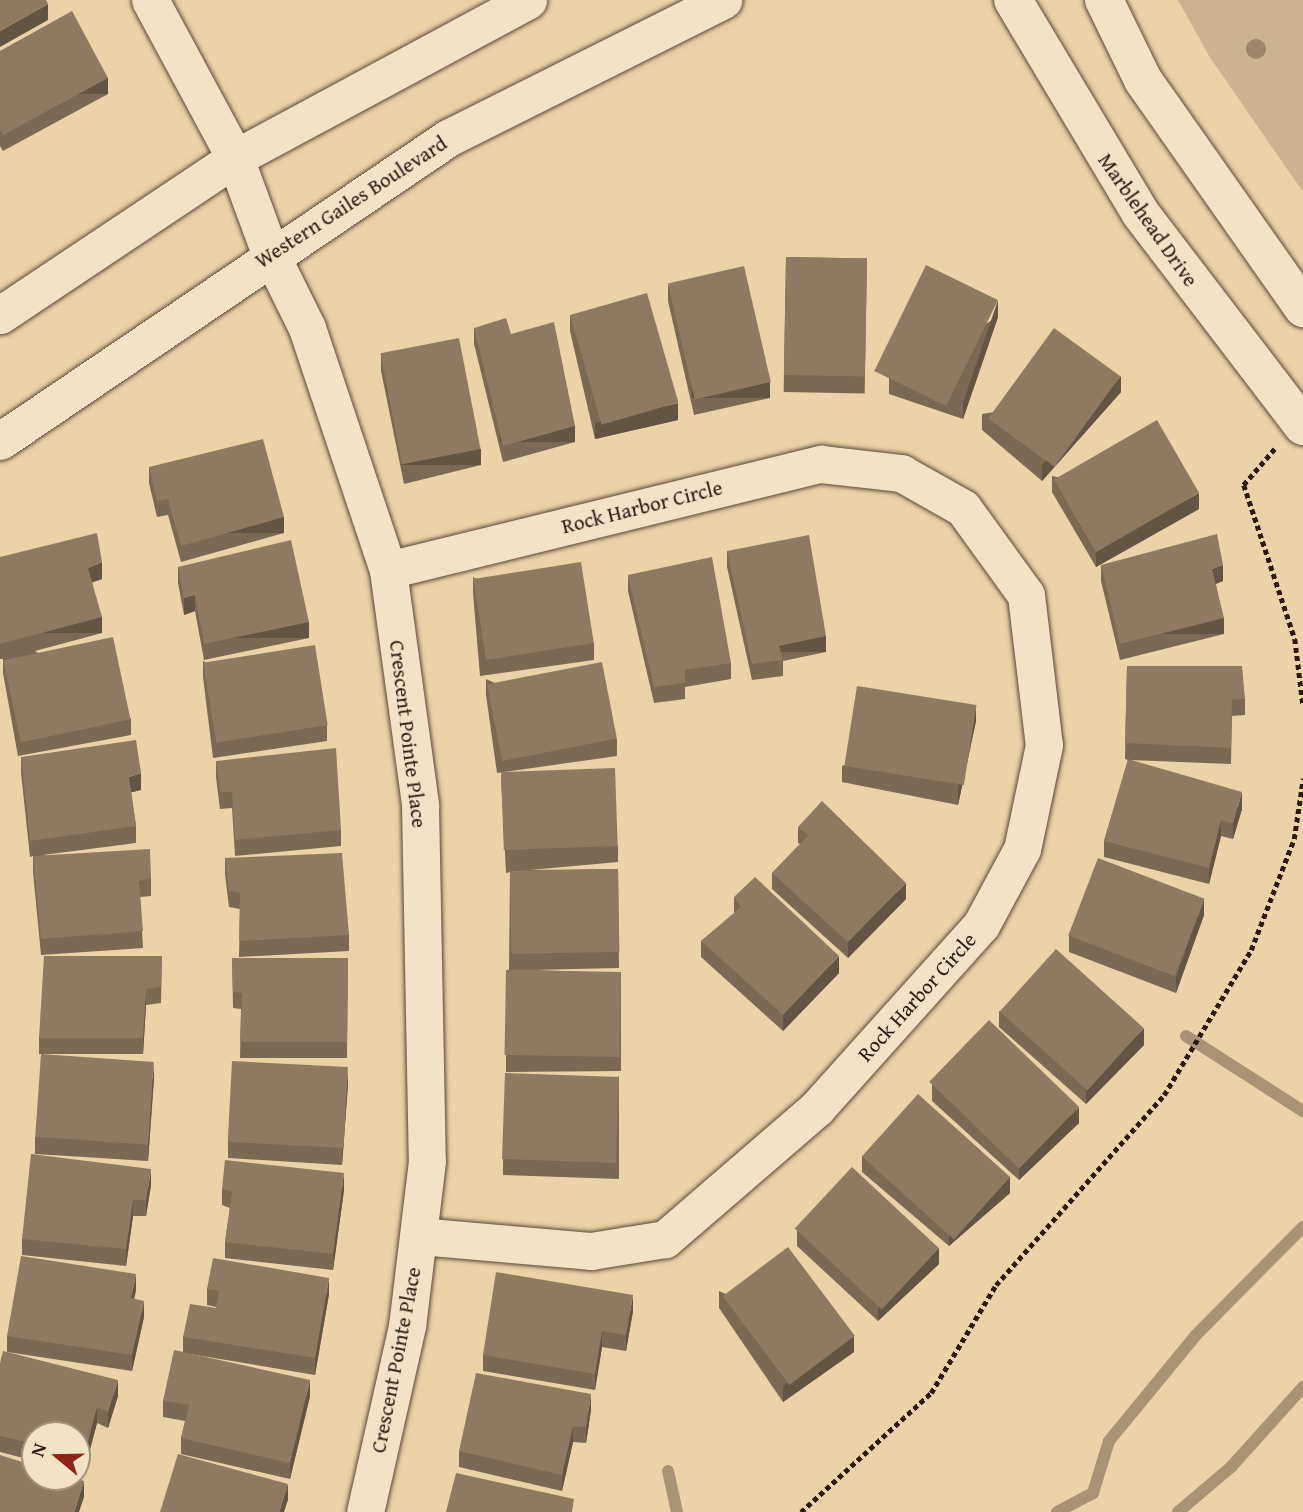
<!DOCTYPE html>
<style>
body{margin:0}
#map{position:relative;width:1303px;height:1512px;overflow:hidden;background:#ebd2a7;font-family:"Gentium Book Plus",serif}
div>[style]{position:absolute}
.green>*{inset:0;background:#cab38e}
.stream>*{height:12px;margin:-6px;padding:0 6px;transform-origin:6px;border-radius:6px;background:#a99375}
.path>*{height:4.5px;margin-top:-2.25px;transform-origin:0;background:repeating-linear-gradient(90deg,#2a1a13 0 5px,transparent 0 8.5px)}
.roads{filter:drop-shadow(0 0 2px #5a4838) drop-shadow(0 0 2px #5a4838)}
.street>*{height:37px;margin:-18.5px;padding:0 18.5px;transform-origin:18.5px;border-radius:18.5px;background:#f2e2c6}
.secondary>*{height:38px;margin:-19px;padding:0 19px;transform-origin:19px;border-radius:19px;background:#f2e2c6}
.trees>*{width:20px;height:20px;margin:-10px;border-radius:50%;background:#9b866a}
.wall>*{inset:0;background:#7a6953;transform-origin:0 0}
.shaded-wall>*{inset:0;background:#635543;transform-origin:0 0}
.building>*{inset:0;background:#8e7a60;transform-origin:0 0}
span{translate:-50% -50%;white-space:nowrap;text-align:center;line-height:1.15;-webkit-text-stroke:6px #f2e2c6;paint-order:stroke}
.street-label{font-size:21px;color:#2a1a13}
.north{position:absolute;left:21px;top:1421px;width:70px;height:70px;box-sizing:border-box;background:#f2e2c6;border:2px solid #a2927e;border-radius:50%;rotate:289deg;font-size:19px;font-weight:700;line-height:28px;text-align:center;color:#2a1a13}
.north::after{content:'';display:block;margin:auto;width:24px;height:32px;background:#8f2418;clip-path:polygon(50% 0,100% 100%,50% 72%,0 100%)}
</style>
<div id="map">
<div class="green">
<div style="clip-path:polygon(1178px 0,1303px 0,1303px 192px,1209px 56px)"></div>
</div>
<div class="stream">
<div style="left:1186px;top:1036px;width:139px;rotate:32.7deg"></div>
<div style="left:668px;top:1471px;width:42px;rotate:77.6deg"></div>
<div style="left:1057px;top:1512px;width:41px;rotate:-27.8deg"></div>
<div style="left:1093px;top:1493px;width:54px;rotate:-72.9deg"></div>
<div style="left:1109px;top:1441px;width:137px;rotate:-50.6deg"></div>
<div style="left:1196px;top:1335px;width:152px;rotate:-45.3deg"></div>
<div style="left:1178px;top:1512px;width:70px;rotate:-40.3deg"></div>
<div style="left:1231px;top:1467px;width:108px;rotate:-48deg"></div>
</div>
<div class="path">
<div style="left:1275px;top:449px;width:48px;rotate:130.7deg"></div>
<div style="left:1244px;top:485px;width:162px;rotate:71.7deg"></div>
<div style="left:1295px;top:639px;width:65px;rotate:83deg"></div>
<div style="left:801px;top:1512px;width:176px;rotate:-42.5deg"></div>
<div style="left:931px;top:1393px;width:126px;rotate:-59deg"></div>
<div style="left:996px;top:1285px;width:254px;rotate:-48.5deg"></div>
<div style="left:1164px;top:1095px;width:169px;rotate:-59deg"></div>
<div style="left:1251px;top:950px;width:119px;rotate:-68.8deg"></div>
<div style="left:1294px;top:839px;width:61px;rotate:-81.5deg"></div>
</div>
<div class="roads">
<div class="street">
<div style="left:150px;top:0;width:179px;rotate:61.7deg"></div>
<div style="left:235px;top:158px;width:101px;rotate:69.8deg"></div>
<div style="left:270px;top:253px;width:84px;rotate:63.7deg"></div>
<div style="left:307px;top:328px;width:255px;rotate:71.5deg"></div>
<div style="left:388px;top:570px;width:237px;rotate:82.2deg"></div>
<div style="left:420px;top:805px;width:356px;rotate:88.9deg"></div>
<div style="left:427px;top:1161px;width:166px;rotate:96.9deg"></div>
<div style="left:407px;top:1326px;width:191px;rotate:102.7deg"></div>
<div style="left:0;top:315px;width:283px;rotate:-33.7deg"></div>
<div style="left:235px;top:158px;width:333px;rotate:-28.3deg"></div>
<div style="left:0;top:441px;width:541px;rotate:-34.07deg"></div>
<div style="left:448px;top:138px;width:308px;rotate:-26.6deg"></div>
<div style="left:388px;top:570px;width:446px;rotate:-13.8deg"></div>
<div style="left:821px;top:464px;width:81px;rotate:6.4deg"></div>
<div style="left:901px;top:473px;width:71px;rotate:29.4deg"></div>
<div style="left:963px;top:508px;width:107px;rotate:54.1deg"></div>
<div style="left:1026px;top:595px;width:151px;rotate:83.2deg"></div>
<div style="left:1044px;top:745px;width:106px;rotate:101.9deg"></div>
<div style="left:1022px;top:849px;width:86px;rotate:118.3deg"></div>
<div style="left:981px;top:925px;width:246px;rotate:131.9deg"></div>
<div style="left:817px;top:1108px;width:201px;rotate:139.2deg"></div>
<div style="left:665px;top:1239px;width:75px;rotate:170.8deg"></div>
<div style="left:591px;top:1251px;width:173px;rotate:-175deg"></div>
</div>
<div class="secondary">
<div style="left:1013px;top:0;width:249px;rotate:59.1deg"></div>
<div style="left:1141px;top:214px;width:267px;rotate:52.6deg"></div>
<div style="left:1104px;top:0;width:89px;rotate:64deg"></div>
<div style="left:1143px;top:80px;width:279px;rotate:54.9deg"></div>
</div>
</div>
<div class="trees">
<div style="left:1256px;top:49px"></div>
</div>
<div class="wall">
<div style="clip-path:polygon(0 51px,108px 94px,3px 151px,0 146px)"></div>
<div style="left:786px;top:257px;width:81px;height:135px;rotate:1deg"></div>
<div style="clip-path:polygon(668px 285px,770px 398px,694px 415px,668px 301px)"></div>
<div style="clip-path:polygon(570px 315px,678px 420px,595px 439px,570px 331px)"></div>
<div style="clip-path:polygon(998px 317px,963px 419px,889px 394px,889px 377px)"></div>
<div style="clip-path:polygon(474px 328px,511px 334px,575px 442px,503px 462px,474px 344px)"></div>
<div style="clip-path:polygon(381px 355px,481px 465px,404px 484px,381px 371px)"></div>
<div style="clip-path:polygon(1121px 392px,1042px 481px,982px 430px,982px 414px)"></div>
<div style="clip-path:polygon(149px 467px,284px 533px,181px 562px,168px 515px,157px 517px,149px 483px)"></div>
<div style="clip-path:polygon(1052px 476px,1199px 509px,1096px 567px,1052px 492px)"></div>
<div style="clip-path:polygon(727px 551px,826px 652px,783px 661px,783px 676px,752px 680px,727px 567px)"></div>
<div style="clip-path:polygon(0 557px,102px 579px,92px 582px,102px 633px,35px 651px,131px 719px,131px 735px,18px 756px,3px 673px,3px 659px,0 659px)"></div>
<div style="clip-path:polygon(1101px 565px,1223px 581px,1216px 584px,1224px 634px,1120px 660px,1101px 581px)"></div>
<div style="clip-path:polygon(178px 567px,309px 638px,204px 660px,195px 611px,184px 615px,178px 583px)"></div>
<div style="clip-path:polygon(628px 575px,731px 663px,731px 679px,685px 687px,685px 699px,654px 703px,628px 591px)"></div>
<div style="clip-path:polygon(473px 577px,594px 643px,594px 660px,480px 676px,473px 593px)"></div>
<div style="clip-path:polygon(203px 661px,327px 725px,327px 741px,213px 758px,203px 677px)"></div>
<div style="clip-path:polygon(1127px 666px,1245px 699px,1245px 715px,1232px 716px,1231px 764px,1130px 760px,1242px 809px,1233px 839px,1221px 836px,1209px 884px,1104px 857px,1104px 841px,1128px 760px,1125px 759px)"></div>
<div style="clip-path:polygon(486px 679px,617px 739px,617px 756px,497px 773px,486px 695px)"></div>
<div style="clip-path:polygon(976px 721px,958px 805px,842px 782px,842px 766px)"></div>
<div style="clip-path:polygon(21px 757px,141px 790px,131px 792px,136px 826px,136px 843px,43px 855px,151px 879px,151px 896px,140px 897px,143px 948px,41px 955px,33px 872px,33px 856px,30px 857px,21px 773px)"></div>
<div style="clip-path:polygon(216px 761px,341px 830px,341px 846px,235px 856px,232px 808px,220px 809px,216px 777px)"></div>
<div style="clip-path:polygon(501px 778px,618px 846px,618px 862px,530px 870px,618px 869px,619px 968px,532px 970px,621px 973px,621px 1071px,506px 1072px,506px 970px,509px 970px,510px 872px,506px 873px)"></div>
<div style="clip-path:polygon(798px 827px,906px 899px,848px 958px,772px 889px,772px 873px,800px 844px,798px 843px)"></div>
<div style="clip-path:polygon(225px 858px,349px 935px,349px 951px,239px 957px,240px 909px,229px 907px,225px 874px)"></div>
<div style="clip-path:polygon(734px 897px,839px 973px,783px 1031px,701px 957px,701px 941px,734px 914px)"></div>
<div style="clip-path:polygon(1204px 915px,1176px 993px,1069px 952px,1069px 936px)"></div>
<div style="clip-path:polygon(162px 956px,161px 1003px,146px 1005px,143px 1054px,39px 1054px,39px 1038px)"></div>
<div style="clip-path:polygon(232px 958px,348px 958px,347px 1058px,240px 1058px,241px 1009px,233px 1008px)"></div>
<div style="clip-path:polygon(999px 1011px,1144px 1045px,1086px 1104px,999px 1027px)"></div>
<div style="clip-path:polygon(619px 1076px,619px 1179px,503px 1175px,503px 1159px)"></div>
<div style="clip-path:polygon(154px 1078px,148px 1161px,35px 1154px,35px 1137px)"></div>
<div style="clip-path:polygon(348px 1084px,342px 1165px,228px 1158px,228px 1142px)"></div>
<div style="clip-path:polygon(932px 1084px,1079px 1123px,1019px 1180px,932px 1101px)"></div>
<div style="clip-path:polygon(862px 1156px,1010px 1193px,949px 1246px,862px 1172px)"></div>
<div style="clip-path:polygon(151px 1185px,146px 1216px,133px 1216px,126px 1266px,22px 1255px,22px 1239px)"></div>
<div style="clip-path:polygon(222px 1189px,344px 1190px,333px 1270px,225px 1258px,225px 1242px,230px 1208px,222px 1205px)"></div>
<div style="clip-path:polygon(797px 1230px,939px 1264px,878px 1321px,797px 1246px)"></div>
<div style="clip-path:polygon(207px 1289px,329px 1294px,315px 1375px,190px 1354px,310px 1396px,290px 1479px,181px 1454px,181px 1438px,185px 1421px,163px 1417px,163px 1401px,183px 1352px,183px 1337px,216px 1308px,216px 1307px,207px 1305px)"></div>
<div style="clip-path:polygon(136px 1290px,134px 1298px,144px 1317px,132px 1371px,7px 1352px,7px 1336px)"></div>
<div style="clip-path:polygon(719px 1291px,854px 1352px,783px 1402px,719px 1308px)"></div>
<div style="clip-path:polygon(633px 1311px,626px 1351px,602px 1347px,595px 1390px,483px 1371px,483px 1355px)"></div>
<div style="clip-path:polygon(0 1363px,118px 1396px,108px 1428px,97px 1423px,84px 1472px,77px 1471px,77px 1435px,35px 1435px,35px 1461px,0 1452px)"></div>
<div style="clip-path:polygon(591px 1410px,586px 1443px,573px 1442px,562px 1491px,459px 1467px,459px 1451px)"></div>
</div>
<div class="shaded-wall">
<div style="clip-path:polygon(48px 4px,48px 20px,0 47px,0 31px)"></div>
<div style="left:108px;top:78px;width:16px;height:119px;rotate:90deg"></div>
<div style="clip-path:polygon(998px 300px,998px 317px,963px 419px,963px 403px)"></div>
<div style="clip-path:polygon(1121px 376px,1121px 392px,1042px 481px,1042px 465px)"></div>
<div style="left:770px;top:382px;width:16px;height:78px;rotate:90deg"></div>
<div style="clip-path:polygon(678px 403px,678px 420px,595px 439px,595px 423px)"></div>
<div style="left:575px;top:426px;width:16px;height:75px;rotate:90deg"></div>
<div style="left:481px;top:449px;width:16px;height:79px;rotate:90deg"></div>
<div style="clip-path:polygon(1199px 493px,1199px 509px,1096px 567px,1096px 550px)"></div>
<div style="left:284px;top:517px;width:16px;height:107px;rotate:90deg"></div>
<div style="clip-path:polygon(102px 562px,102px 579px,88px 584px,88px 568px)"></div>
<div style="clip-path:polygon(1223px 565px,1223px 581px,1212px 585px,1212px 569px)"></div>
<div style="clip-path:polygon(195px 595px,195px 611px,184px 615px,184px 598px)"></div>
<div style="left:102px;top:617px;width:16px;height:106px;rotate:90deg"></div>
<div style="left:1224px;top:618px;width:16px;height:107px;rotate:90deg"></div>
<div style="left:309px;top:622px;width:16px;height:107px;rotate:90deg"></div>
<div style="left:826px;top:636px;width:16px;height:48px;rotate:90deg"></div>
<div style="clip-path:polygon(976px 705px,976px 721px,958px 805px,958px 789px)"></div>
<div style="clip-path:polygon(141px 773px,141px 790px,129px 793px,129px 777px)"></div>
<div style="clip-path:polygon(1242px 792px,1242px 809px,1233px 839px,1233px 823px)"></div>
<div style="clip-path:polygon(1221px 820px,1221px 836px,1209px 884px,1209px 868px)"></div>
<div style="clip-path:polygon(906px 883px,906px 899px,848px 958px,848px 942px)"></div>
<div style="clip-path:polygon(1204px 899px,1204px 915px,1176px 993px,1176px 977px)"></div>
<div style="clip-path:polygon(839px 956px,839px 973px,783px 1031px,783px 1015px)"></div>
<div style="clip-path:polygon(146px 989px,146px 1005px,143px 1054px,143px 1038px)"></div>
<div style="clip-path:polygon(1144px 1028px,1144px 1045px,1086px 1104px,1086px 1088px)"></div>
<div style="clip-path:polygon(154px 1061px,154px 1078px,148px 1161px,148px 1145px)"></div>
<div style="clip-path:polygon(348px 1068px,348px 1084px,342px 1165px,342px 1148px)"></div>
<div style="clip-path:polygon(1079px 1107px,1079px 1123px,1019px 1180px,1019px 1164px)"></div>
<div style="clip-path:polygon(151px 1169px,151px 1185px,146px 1216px,146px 1200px)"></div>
<div style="clip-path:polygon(344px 1173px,344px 1190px,333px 1270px,333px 1254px)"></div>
<div style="clip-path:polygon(1010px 1177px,1010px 1193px,949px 1246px,949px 1230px)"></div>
<div style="clip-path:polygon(133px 1200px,133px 1216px,126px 1266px,126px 1249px)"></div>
<div style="clip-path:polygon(939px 1248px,939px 1264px,878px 1321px,878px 1305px)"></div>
<div style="clip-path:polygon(136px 1274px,136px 1290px,131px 1314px,131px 1298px)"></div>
<div style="clip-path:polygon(329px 1278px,329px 1294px,315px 1375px,315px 1358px)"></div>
<div style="clip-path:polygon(633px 1295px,633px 1311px,626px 1351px,626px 1335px)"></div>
<div style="clip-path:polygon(144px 1301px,144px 1317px,132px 1371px,132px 1355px)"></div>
<div style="clip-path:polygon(602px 1331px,602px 1347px,595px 1390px,595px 1374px)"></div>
<div style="clip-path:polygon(854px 1336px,854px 1352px,783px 1402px,783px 1386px)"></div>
<div style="clip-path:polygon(118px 1380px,118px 1396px,108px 1428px,108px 1412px)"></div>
<div style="clip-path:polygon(310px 1380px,310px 1396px,290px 1479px,290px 1463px)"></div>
<div style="clip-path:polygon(591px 1394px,591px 1410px,586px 1443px,586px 1427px)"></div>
<div style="clip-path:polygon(97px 1407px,97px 1423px,84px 1472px,84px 1456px)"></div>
<div style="clip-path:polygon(573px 1426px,573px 1442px,562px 1491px,562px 1475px)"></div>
<div style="clip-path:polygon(84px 1481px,84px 1497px,79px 1512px,74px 1512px)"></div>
<div style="clip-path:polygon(288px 1484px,288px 1500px,284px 1512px,279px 1512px)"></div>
</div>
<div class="building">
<div style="clip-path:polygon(0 0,46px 0,48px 4px,0 31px)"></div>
<div style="clip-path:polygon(72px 11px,108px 78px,3px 135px,0 130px,0 51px)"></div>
<div style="left:786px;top:257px;width:81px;height:118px;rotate:1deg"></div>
<div style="left:926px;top:265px;width:80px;height:118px;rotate:26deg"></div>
<div style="left:744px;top:266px;width:119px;height:78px;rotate:77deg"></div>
<div style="left:647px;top:293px;width:114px;height:80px;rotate:74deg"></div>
<div style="clip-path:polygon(506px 318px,511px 334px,554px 322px,575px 426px,503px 446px,474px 328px)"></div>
<div style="left:1054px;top:328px;width:82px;height:112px;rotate:36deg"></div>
<div style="left:459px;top:338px;width:113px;height:80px;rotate:79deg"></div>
<div style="left:1157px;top:420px;width:84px;height:119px;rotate:60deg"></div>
<div style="clip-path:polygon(263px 439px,284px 517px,181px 546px,168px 499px,157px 501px,149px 467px)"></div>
<div style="clip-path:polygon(97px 533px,102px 562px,88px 568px,102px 617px,0 644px,0 557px)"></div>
<div style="clip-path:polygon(1217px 534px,1223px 565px,1212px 569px,1224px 618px,1120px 644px,1101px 565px)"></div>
<div style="clip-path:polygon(809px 535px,826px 636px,779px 646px,783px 660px,752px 664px,727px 551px)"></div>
<div style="clip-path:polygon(291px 540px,309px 622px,204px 644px,195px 595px,184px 598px,178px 567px)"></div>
<div style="clip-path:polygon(712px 557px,731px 663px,685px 670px,685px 683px,654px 687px,628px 575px)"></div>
<div style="left:581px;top:562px;width:82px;height:109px;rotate:81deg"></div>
<div style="left:113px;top:637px;width:84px;height:112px;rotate:78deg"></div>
<div style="left:315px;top:645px;width:81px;height:113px;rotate:81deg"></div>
<div style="left:602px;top:662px;width:78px;height:117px;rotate:79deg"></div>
<div style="clip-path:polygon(1127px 666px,1242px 666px,1245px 699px,1232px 700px,1231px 748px,1125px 743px)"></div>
<div style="left:857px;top:686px;width:121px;height:81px;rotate:9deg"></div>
<div style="clip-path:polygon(136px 740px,141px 773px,129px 777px,136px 826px,30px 841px,21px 757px)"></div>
<div style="clip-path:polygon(336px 748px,341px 830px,235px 840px,232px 792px,220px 792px,216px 761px)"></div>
<div style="clip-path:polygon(1128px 759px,1242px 792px,1233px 823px,1221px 820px,1209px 868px,1104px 841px)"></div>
<div style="left:615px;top:768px;width:78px;height:114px;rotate:88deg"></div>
<div style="clip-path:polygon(822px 801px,906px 883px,848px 942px,772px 873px,809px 835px,798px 827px)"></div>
<div style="clip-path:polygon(150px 849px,151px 879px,139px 881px,143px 931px,41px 939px,33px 856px)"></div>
<div style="clip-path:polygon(342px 853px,349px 935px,239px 941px,240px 893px,229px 891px,225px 858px)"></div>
<div style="left:1098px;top:858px;width:114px;height:83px;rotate:21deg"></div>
<div style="left:618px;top:869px;width:83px;height:108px;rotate:89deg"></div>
<div style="clip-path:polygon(755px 877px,839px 956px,783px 1015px,701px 941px,741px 907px,734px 897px)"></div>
<div style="left:1056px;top:949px;width:118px;height:84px;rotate:42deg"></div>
<div style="clip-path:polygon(44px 956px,162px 956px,161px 987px,146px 989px,143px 1038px,39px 1038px)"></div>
<div style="clip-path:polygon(232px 958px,348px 958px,347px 1042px,240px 1042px,242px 993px,233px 992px)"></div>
<div style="left:506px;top:970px;width:115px;height:85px;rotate:1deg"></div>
<div style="left:989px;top:1020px;width:125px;height:86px;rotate:44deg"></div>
<div style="left:41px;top:1054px;width:113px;height:83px;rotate:4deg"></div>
<div style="left:232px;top:1061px;width:116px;height:81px;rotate:3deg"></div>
<div style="left:505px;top:1073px;width:114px;height:86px;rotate:2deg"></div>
<div style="left:918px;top:1094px;width:124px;height:84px;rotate:42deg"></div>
<div style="clip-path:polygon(31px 1154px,151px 1169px,146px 1200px,133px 1200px,126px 1249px,22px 1239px)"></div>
<div style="clip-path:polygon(225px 1160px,344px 1173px,333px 1254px,225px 1242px,232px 1192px,222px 1189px)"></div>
<div style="left:852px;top:1167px;width:119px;height:84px;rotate:43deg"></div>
<div style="left:788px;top:1247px;width:111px;height:82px;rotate:53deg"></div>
<div style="clip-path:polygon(21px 1256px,136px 1274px,131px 1298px,144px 1301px,132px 1355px,7px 1336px)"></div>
<div style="clip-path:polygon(213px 1258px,329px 1278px,315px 1358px,183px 1337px,190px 1304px,216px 1308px,219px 1291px,207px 1289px)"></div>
<div style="clip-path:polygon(496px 1272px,633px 1295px,626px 1335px,602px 1331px,595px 1374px,483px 1355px)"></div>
<div style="clip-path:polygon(174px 1350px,310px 1380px,290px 1463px,181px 1438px,189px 1405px,163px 1401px)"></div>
<div style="clip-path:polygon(3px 1351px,118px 1380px,108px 1412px,97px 1407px,84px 1456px,77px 1454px,77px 1435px,35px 1435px,35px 1444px,0 1436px,0 1363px)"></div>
<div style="clip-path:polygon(476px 1373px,591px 1394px,586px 1427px,573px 1426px,562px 1475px,459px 1451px)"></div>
<div style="clip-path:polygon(178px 1454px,288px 1484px,279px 1512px,160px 1512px)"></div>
<div style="clip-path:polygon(0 1455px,35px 1466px,35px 1477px,72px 1477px,84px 1481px,74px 1512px,0 1512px)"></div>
<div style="clip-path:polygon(456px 1473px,574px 1499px,572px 1512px,446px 1512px)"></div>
</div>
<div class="street-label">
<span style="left:351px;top:202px;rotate:-33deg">Western Gailes Boulevard</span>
<span style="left:1148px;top:220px;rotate:55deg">Marblehead Drive</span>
<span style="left:642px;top:507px;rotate:-14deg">Rock Harbor Circle</span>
<span style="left:408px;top:734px;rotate:83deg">Crescent Pointe Place</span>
<span style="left:917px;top:997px;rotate:-48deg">Rock Harbor Circle</span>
<span style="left:396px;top:1360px;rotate:-79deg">Crescent Pointe Place</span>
</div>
<div class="north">N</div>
</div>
